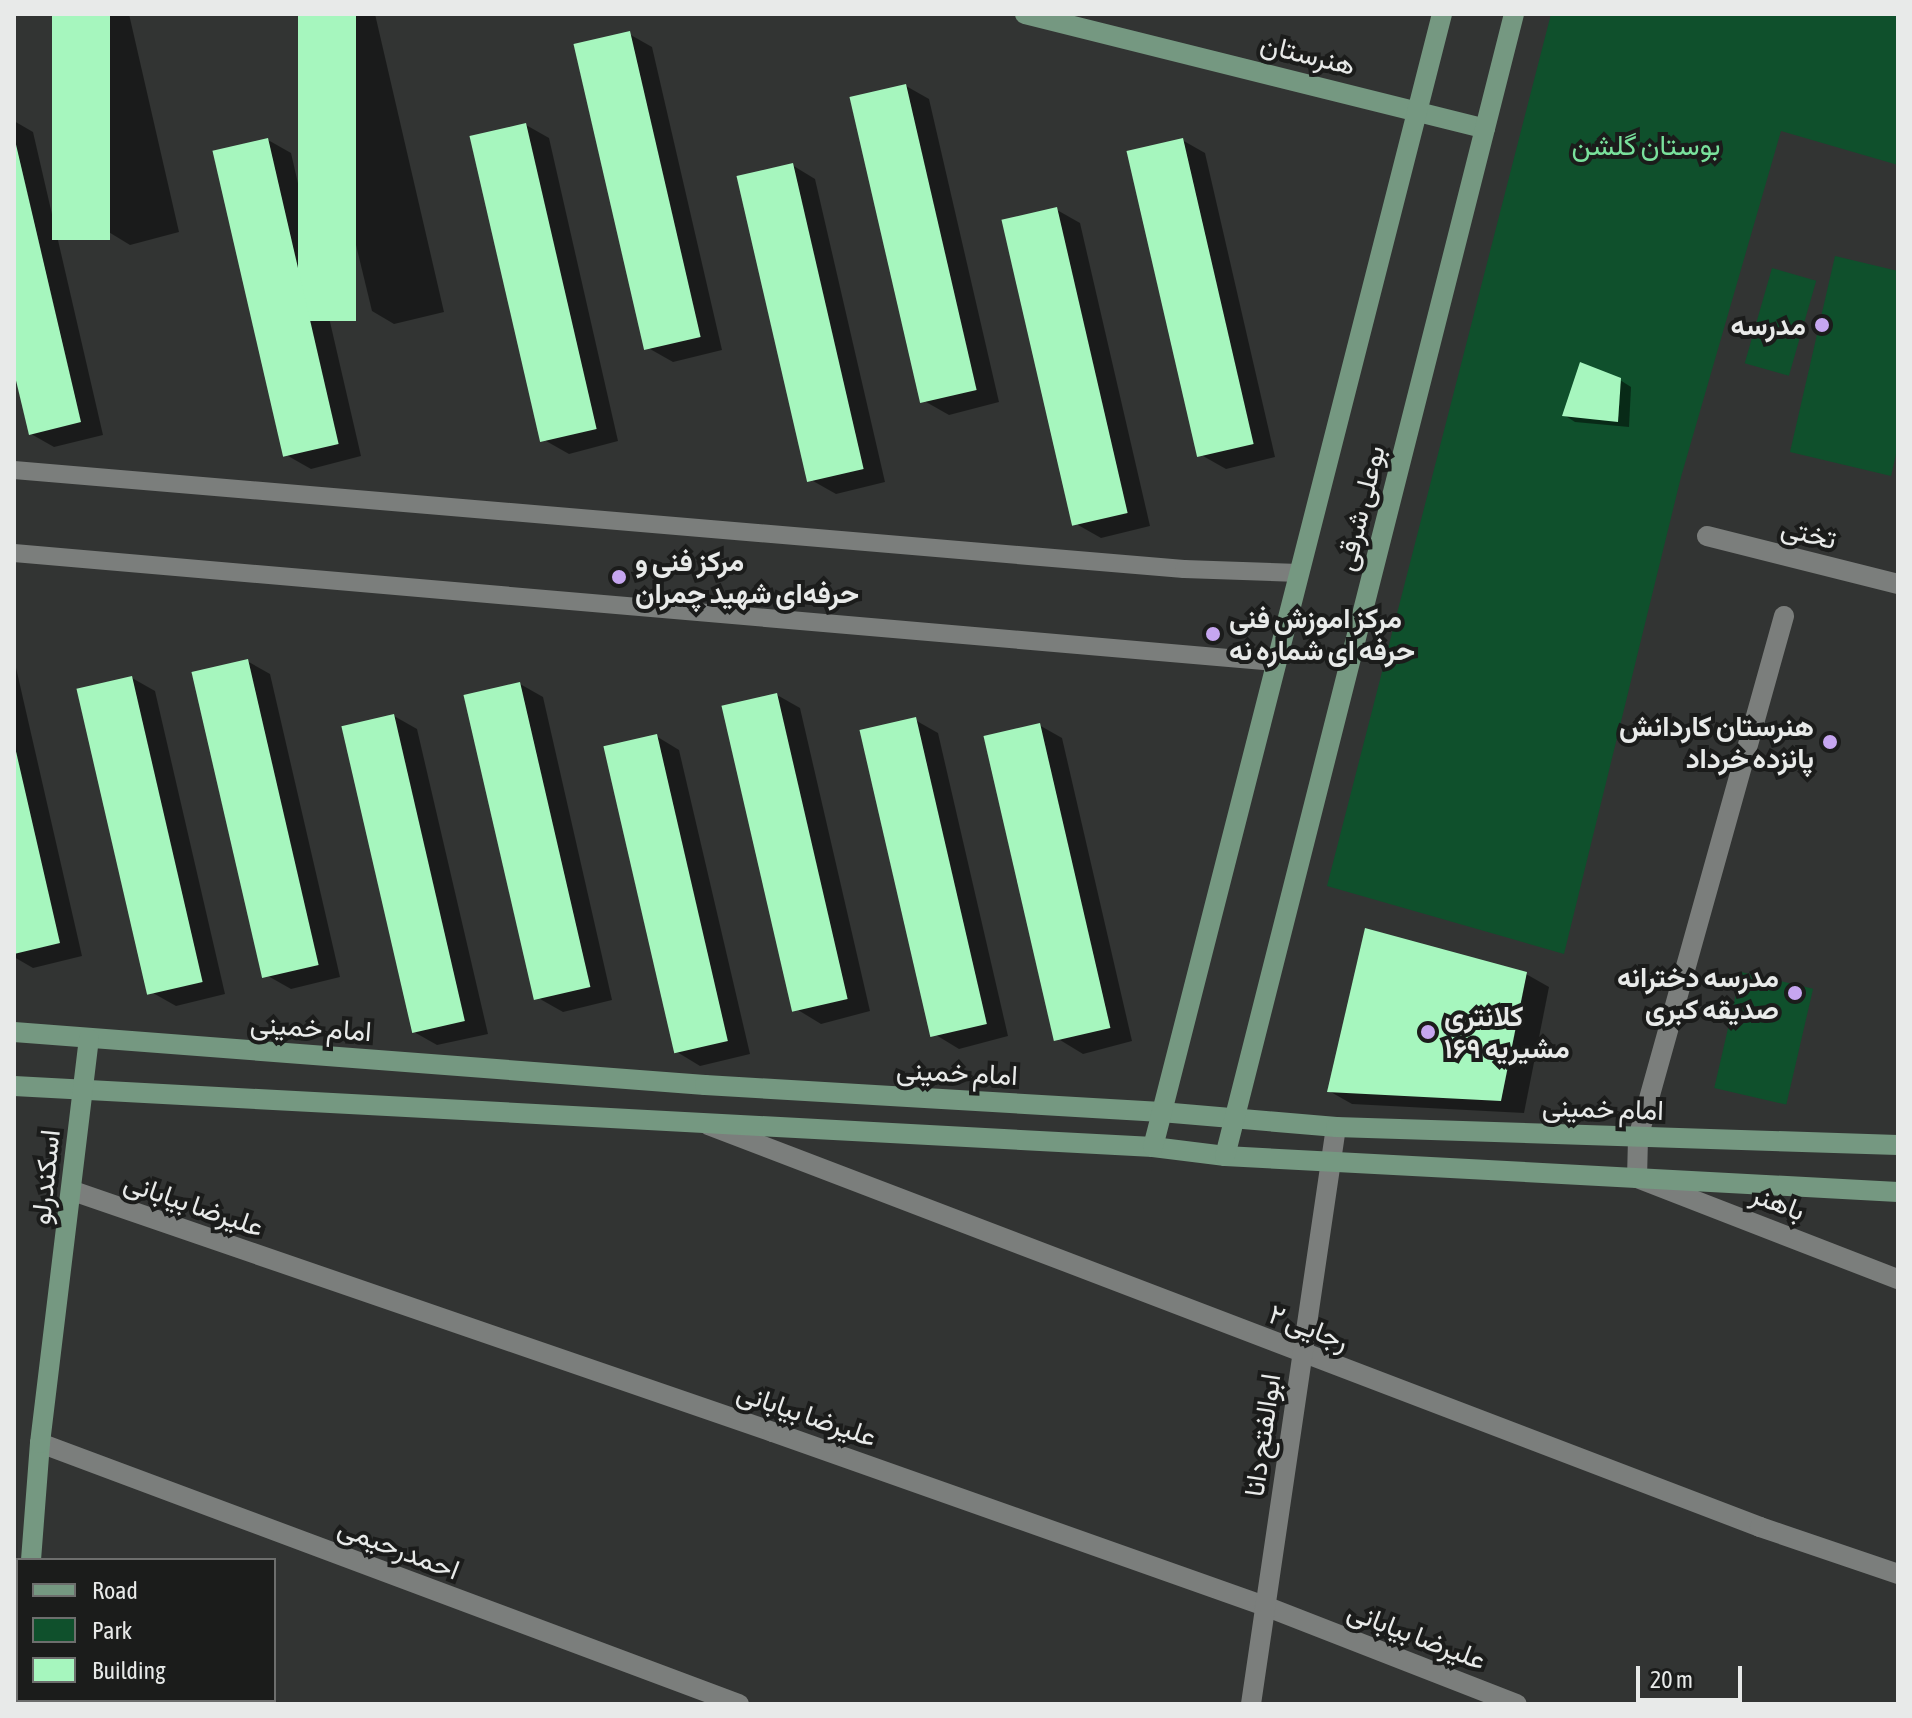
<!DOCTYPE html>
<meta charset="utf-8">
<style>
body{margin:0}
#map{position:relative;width:1912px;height:1718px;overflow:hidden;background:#323433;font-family:"Asap Condensed",Vazirmatn,sans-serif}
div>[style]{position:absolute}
.green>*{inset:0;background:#0f502c;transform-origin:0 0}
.shadow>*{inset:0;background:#0007}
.building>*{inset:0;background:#a6f6be;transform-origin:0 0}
.service>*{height:18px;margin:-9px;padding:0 9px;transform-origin:9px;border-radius:9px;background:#7b7e7c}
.minor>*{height:20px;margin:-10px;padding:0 10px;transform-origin:10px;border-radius:10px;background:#7b7e7c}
.secondary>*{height:20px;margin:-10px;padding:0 10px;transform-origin:10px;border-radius:10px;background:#759881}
.dots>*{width:22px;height:22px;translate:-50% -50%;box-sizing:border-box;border:4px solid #1b1c1b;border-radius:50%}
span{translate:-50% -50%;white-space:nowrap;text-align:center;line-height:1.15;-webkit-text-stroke:8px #1b1c1b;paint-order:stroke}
.street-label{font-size:28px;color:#e8eae9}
.park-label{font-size:28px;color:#79e19c}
.poi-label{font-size:28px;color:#e8eae9;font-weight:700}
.right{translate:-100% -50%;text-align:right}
.left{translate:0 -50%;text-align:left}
.frame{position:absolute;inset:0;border:16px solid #e8eae9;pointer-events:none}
.legend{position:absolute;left:16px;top:1558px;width:260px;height:144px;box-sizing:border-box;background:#1b1c1b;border:2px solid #6d6e6d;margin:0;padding:10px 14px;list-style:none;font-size:24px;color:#e8eae9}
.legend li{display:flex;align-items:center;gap:16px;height:40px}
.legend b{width:40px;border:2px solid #6d6e6d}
.scale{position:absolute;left:1636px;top:1666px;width:106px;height:36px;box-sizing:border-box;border:4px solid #e8eae9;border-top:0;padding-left:10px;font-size:24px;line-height:28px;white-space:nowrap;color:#e8eae9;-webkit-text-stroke:6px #1b1c1b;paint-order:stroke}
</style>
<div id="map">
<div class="green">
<div style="clip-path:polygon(1551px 14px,1898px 14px,1898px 165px,1781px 131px,1681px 477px,1564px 954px,1327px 886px)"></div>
<div style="clip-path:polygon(1835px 256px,1898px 271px,1898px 446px,1891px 476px,1790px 452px)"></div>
<div style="left:1772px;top:268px;width:46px;height:99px;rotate:16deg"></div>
<div style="left:1741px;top:972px;width:74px;height:119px;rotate:13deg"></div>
</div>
<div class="shadow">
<div style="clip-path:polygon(54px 14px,129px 14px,179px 232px,130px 245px,107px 231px)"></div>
<div style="clip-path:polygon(300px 14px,375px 14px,444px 312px,394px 324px,372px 311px)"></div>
<div style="clip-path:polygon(629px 34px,652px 47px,722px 350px,673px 362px,650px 349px)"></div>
<div style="clip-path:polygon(906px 86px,929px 99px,999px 402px,949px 415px,926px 402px)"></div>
<div style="clip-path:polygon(14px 121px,33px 132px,103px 435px,54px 447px,31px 434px,14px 364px)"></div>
<div style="clip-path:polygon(526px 125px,549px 138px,618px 441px,569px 454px,546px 441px)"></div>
<div style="clip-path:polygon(268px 140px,291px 153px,361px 456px,311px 469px,288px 456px)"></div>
<div style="clip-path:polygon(1182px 140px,1205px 153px,1275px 457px,1226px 469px,1203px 456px)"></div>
<div style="clip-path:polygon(792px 165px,815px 179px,885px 482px,836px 494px,813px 481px)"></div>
<div style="clip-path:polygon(1057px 210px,1080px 223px,1150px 526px,1101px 538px,1078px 525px)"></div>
<div style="clip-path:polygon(1620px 380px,1631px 387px,1629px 427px,1575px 422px,1564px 415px)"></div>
<div style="clip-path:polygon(14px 659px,82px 956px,33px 968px,14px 957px)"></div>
<div style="clip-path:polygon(247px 661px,270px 674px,340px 977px,291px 989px,268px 976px)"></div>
<div style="clip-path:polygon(132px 678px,155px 691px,225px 994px,176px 1006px,153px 993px)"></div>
<div style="clip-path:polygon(520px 684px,543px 697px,612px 1000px,563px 1012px,540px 999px)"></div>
<div style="clip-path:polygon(777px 695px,800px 708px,870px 1011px,821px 1024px,798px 1010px)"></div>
<div style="clip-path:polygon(394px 716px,417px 729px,488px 1034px,437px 1045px,414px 1032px)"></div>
<div style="clip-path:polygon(915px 720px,938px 733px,1008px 1036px,959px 1049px,936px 1035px)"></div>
<div style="clip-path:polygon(1039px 725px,1062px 738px,1132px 1041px,1083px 1054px,1060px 1040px)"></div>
<div style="clip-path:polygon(656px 736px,679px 750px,750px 1054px,700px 1066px,677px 1052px)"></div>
<div style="clip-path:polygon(1526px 974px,1549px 987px,1524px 1113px,1352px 1104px,1329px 1091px)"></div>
</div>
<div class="building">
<div style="left:52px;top:14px;width:58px;height:226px"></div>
<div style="left:298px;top:14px;width:58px;height:307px"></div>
<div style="left:630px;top:31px;width:314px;height:58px;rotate:77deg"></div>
<div style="left:906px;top:84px;width:314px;height:58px;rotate:77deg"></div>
<div style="left:526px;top:123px;width:314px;height:58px;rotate:77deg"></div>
<div style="clip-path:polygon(14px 136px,81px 422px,29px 435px,14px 372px)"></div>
<div style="left:268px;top:138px;width:314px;height:57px;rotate:77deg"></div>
<div style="left:1183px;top:138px;width:314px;height:58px;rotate:77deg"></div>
<div style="left:793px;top:163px;width:314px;height:58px;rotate:77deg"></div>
<div style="left:1057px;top:207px;width:314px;height:57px;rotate:77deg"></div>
<div style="clip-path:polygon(1580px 362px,1621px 378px,1618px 422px,1562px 416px)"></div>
<div style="left:248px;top:659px;width:314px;height:58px;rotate:77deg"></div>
<div style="left:132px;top:676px;width:314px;height:57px;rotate:77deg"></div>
<div style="left:520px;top:682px;width:313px;height:58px;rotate:77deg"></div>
<div style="left:777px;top:693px;width:314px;height:57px;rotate:77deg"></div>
<div style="left:394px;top:714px;width:315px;height:54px;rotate:77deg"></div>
<div style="left:916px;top:717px;width:315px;height:58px;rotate:77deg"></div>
<div style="left:1040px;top:723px;width:313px;height:58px;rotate:77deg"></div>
<div style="left:657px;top:734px;width:315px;height:55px;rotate:77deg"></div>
<div style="clip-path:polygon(15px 747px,60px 943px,14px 954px,14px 748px)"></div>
<div style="clip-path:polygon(1365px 928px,1527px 972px,1501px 1101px,1327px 1092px)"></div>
</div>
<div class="service">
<div style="left:14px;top:470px;width:1174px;rotate:4.84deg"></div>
<div style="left:1184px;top:569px;width:115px;rotate:2deg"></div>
<div style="left:14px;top:553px;width:1267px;rotate:4.94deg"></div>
</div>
<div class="minor">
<div style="left:1707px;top:536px;width:197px;rotate:14.1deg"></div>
<div style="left:1784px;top:616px;width:542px;rotate:105.63deg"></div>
<div style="left:1638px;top:1138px;width:40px;rotate:91.4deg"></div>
<div style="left:1637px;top:1178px;width:280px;rotate:21.2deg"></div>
<div style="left:708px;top:1125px;width:1126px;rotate:20.91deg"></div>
<div style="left:1760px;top:1527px;width:146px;rotate:18.8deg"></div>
<div style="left:73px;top:1191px;width:740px;rotate:19deg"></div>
<div style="left:773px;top:1432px;width:522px;rotate:19.48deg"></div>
<div style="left:1265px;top:1606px;width:270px;rotate:21.3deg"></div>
<div style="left:40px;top:1443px;width:746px;rotate:20.48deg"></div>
<div style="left:1251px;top:1704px;width:583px;rotate:-81.62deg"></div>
</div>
<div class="secondary">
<div style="left:1025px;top:14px;width:474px;rotate:14deg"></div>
<div style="left:14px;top:1032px;width:693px;rotate:4.39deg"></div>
<div style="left:705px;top:1085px;width:457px;rotate:3.4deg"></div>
<div style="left:1161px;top:1112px;width:176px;rotate:4.9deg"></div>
<div style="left:1336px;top:1127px;width:562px;rotate:1.83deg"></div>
<div style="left:14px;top:1086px;width:1141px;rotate:3.07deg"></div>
<div style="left:1153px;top:1147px;width:73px;rotate:7.1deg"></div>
<div style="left:1225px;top:1156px;width:674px;rotate:3.06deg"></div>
<div style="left:1153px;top:1147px;width:1169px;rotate:-75.69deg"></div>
<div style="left:1225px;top:1156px;width:1178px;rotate:-75.8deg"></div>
<div style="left:31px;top:1560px;width:117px;rotate:-85.6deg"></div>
<div style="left:40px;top:1443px;width:407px;rotate:-83.1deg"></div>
<div style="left:20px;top:1704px;width:4px;rotate:-90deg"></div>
</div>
<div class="dots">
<div style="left:1822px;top:325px;background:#c6a6f0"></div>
<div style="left:619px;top:577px;background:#c6a6f0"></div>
<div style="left:1213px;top:634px;background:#c6a6f0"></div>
<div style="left:1830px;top:742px;background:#c6a6f0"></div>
<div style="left:1795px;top:993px;background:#c6a6f0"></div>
<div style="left:1428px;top:1032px;background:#c6a6f0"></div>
</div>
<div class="street-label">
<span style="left:1308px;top:54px;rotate:14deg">هنرستان</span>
<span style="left:1360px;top:508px;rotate:-76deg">بوعلی شرقی</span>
<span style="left:1809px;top:533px;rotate:14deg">تختی</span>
<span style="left:311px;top:1027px;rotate:4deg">امام خمینی</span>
<span style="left:957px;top:1072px;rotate:3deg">امام خمینی</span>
<span style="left:1603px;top:1108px;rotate:2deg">امام خمینی</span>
<span style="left:45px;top:1177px;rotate:-84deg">اسکندرلو</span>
<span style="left:1778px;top:1202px;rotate:21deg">باهنر</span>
<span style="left:194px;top:1204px;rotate:19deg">علیرضا بیابانی</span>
<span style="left:1309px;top:1327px;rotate:21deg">رجایی ۲</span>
<span style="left:807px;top:1414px;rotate:19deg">علیرضا بیابانی</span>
<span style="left:1262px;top:1435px;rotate:-82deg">ابوالفتح دانا</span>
<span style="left:399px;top:1548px;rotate:21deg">احمدرحیمی</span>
<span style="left:1417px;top:1635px;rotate:21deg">علیرضا بیابانی</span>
</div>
<div class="park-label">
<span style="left:1646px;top:145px">بوستان گلشن</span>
</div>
<div class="poi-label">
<span class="right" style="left:1806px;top:325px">مدرسه</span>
<span class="left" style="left:635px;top:577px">مرکز فنی و<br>حرفه‌ای شهید چمران</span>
<span class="left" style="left:1229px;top:634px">مرکز اموزش فنی<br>حرفه ای شماره نه</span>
<span class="right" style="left:1814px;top:742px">هنرستان کاردانش<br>پانزده خرداد</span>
<span class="right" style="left:1779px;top:993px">مدرسه دخترانه<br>صدیقه کبری</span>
<span class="left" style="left:1444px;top:1032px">کلانتری<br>۱۶۹ مشیریه</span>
</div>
<div class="frame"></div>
<ul class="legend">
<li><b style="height:10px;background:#759881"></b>Road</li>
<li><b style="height:22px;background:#0f502c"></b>Park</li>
<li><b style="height:22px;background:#a6f6be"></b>Building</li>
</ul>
<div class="scale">20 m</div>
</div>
